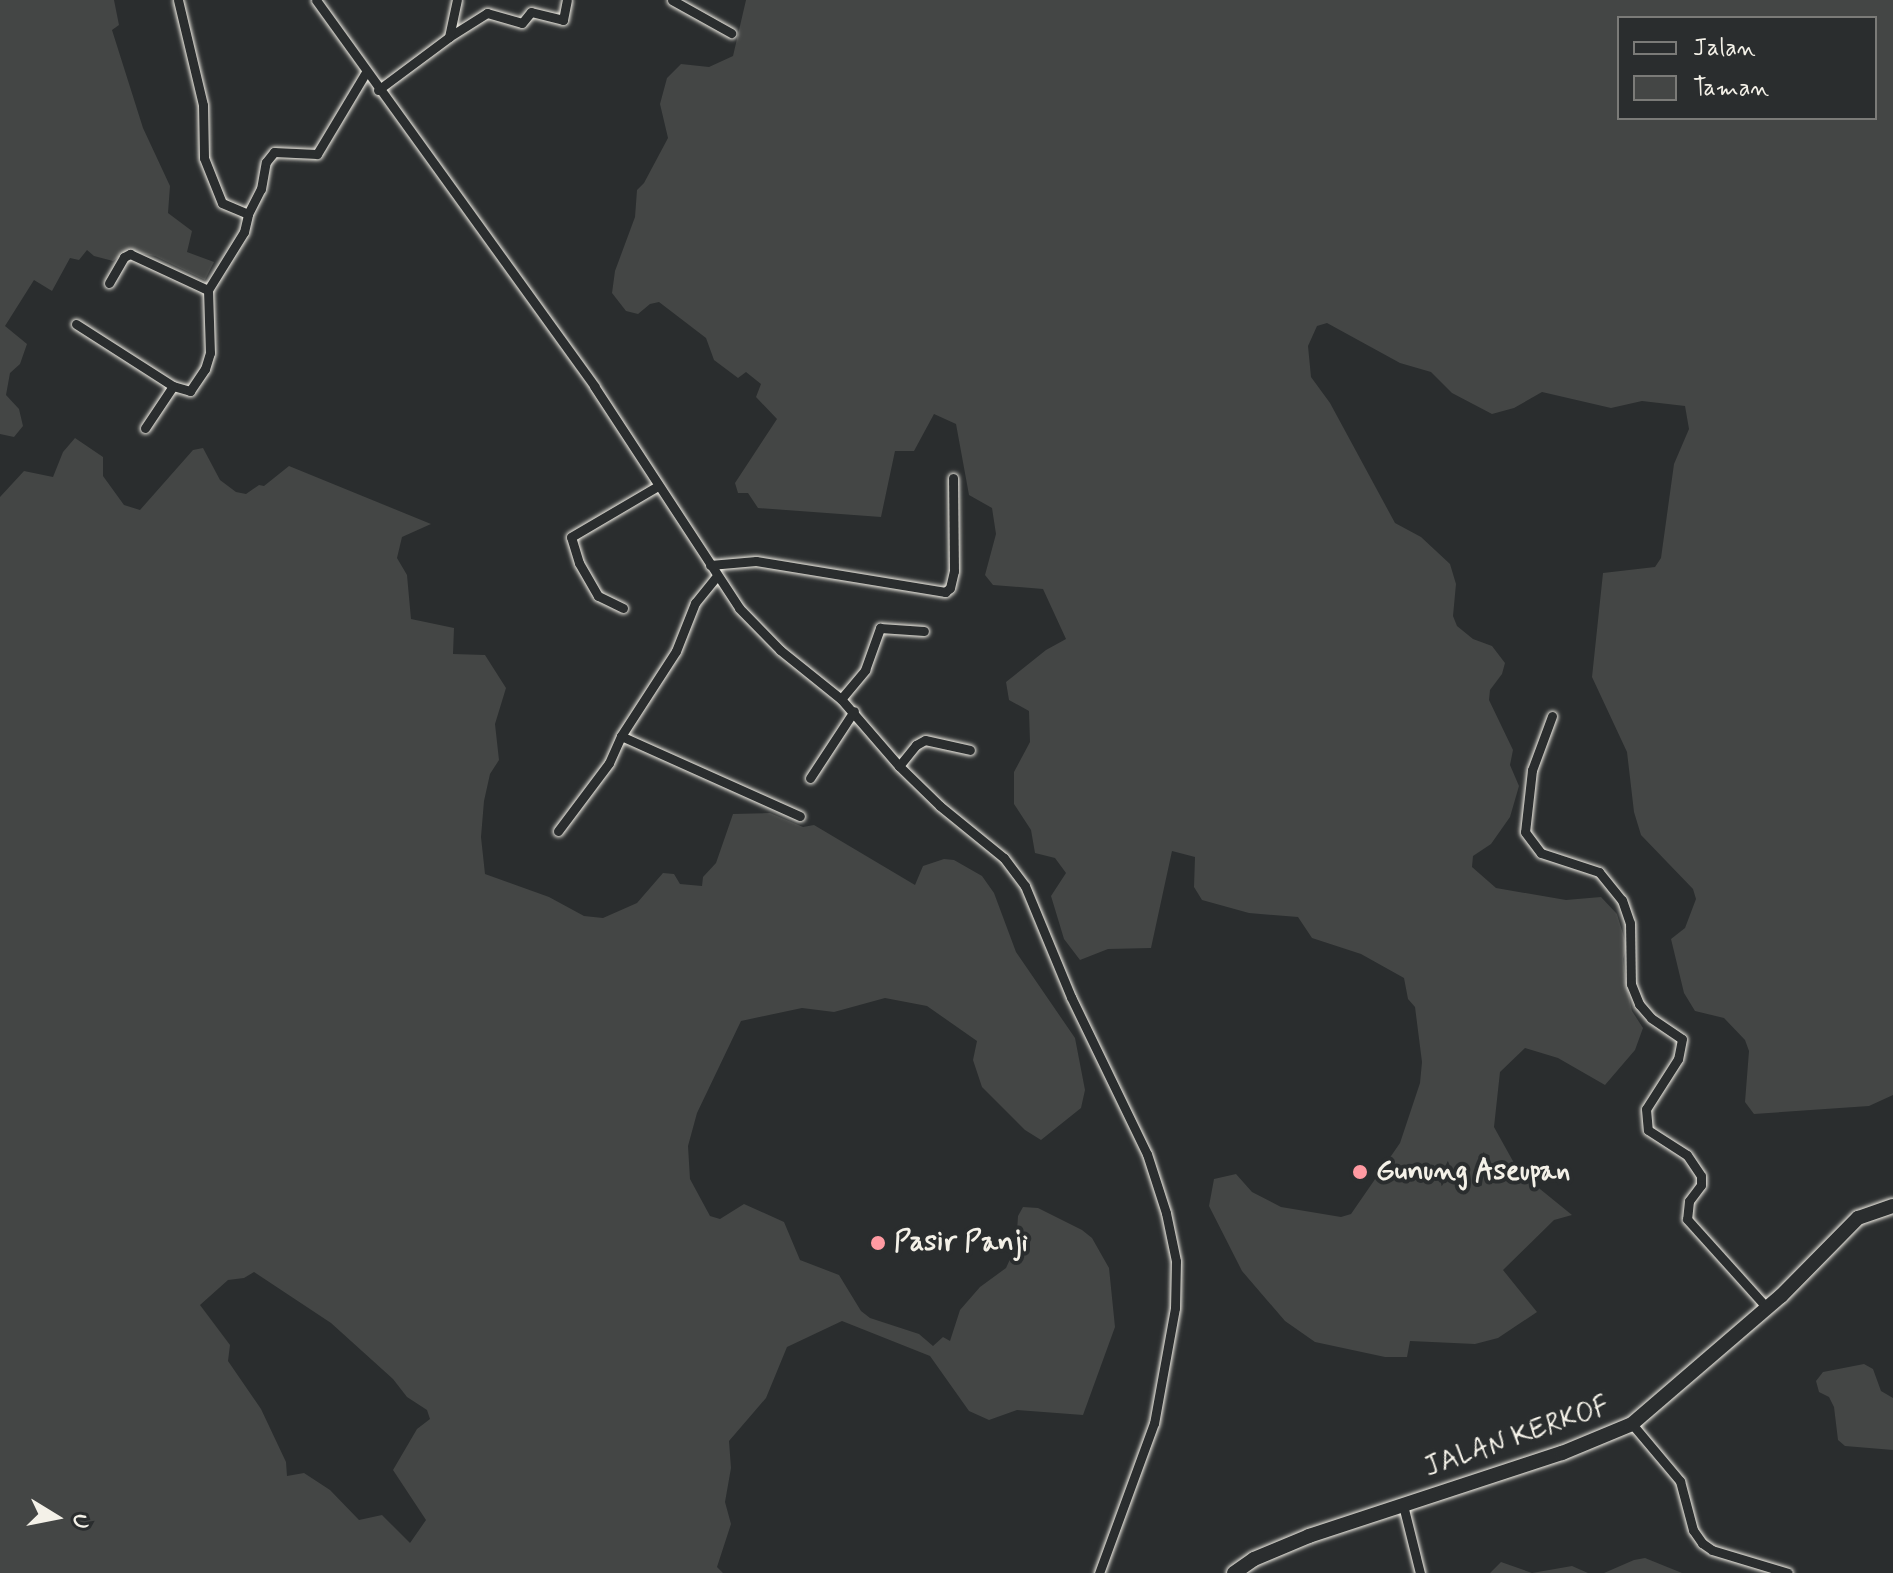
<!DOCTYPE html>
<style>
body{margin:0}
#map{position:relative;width:1893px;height:1573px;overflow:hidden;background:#2a2d2e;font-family:Mynerve,sans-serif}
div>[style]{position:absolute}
.green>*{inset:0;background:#444645}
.roads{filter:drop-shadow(0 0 2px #f4f1e8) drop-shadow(0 0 2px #f4f1e8)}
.street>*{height:9px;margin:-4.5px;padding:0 4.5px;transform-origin:4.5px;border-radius:4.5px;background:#2a2d2e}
.primary>*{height:14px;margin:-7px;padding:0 7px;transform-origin:7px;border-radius:7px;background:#2a2d2e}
.dots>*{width:22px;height:22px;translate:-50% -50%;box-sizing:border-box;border:4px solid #2a2d2e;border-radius:50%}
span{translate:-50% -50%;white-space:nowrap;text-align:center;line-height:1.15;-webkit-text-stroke:8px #2a2d2e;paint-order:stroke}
.poi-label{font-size:28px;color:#f4f1e8;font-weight:700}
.left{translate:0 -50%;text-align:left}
.street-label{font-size:28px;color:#f4f1e8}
.legend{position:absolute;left:1617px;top:16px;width:260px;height:104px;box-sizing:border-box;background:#2a2d2e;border:2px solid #7b7b78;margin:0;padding:10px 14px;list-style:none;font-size:24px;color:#f4f1e8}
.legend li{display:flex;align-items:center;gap:16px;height:40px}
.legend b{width:40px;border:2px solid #7b7b78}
.north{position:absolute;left:16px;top:1477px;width:80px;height:80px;-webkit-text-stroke:6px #2a2d2e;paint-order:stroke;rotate:100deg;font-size:22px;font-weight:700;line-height:32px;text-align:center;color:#f4f1e8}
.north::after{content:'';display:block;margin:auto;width:28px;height:36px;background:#f4f1e8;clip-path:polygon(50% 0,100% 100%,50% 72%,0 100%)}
</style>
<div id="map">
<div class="green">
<div style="clip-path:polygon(0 0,114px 0,119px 25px,112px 30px,143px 128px,170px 186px,168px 213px,192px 231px,187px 252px,214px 262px,205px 280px,155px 256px,127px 251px,113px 261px,94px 256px,87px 250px,79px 260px,70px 258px,52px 291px,34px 280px,5px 326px,27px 344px,20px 364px,10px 373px,6px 395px,19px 409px,23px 426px,14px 437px,0 434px)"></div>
<div style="clip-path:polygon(evenodd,746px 0,1893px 0,1893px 1095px,1869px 1106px,1754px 1114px,1745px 1102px,1749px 1051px,1745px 1040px,1724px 1018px,1695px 1011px,1684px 993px,1671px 939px,1685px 928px,1696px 899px,1693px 889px,1641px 835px,1634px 812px,1627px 752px,1592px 677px,1603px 573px,1655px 567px,1661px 558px,1674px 464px,1689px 429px,1685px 406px,1642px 401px,1611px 408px,1542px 392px,1514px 408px,1492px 414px,1452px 393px,1431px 372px,1400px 363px,1327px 323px,1317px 326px,1308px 346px,1311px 377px,1330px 403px,1395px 523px,1421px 537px,1450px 564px,1456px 584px,1453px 616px,1457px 626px,1473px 639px,1492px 646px,1505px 663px,1502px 674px,1490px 690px,1489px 700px,1513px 750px,1510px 765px,1519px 786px,1510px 817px,1491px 844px,1473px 856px,1472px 867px,1496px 888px,1566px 900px,1601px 897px,1617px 914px,1627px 947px,1623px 959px,1626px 981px,1632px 1011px,1643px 1028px,1635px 1050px,1605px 1085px,1558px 1058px,1525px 1048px,1500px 1072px,1494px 1127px,1519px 1172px,1572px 1215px,1554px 1220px,1503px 1270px,1537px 1312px,1498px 1338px,1475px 1344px,1410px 1341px,1407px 1357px,1385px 1357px,1315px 1342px,1285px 1321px,1242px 1271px,1209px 1206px,1214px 1179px,1236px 1174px,1252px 1192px,1281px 1207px,1341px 1217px,1351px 1214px,1400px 1143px,1420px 1083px,1422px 1062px,1415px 1007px,1408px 999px,1404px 978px,1361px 954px,1312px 938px,1298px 917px,1249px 913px,1202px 900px,1194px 887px,1195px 857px,1172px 851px,1151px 948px,1108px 949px,1080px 960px,1064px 939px,1051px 896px,1066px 873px,1055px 858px,1035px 853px,1031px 830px,1014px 804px,1014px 772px,1030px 742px,1029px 711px,1009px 700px,1006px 682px,1046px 650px,1066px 639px,1043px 589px,993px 585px,985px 575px,996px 534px,992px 508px,969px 495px,956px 424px,934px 414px,914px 451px,895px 451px,881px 517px,758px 508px,748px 493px,738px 493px,735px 483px,777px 419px,756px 397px,761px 384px,746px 372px,738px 378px,714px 360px,706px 338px,659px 302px,650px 304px,638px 314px,626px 311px,612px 293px,615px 271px,635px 217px,637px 190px,644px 183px,668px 138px,660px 104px,667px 78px,681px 64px,709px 67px,733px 56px,746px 0,1619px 18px,1875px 18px,1875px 118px,1619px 118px,1619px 18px)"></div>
<div style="clip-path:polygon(evenodd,75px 438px,103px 457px,103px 476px,124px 505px,140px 510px,193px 450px,203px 448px,220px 480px,236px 492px,246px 494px,259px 485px,264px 486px,289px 466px,431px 524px,402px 537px,397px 558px,407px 575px,411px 619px,454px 628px,453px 654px,485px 655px,506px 688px,495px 724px,499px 760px,490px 774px,484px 801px,481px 837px,485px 874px,549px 897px,584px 916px,603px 918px,637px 903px,663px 873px,674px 874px,680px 884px,702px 886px,703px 877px,716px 863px,733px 814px,770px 813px,803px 827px,814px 825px,915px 885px,923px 866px,944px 859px,954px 860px,982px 876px,994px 893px,1016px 952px,1075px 1038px,1085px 1090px,1081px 1108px,1041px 1140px,1025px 1130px,982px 1087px,973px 1060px,977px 1041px,927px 1006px,885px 998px,834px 1012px,802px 1008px,741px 1021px,697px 1113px,688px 1146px,690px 1179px,710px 1216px,720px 1219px,744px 1204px,784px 1222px,800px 1260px,839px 1275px,861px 1311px,870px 1318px,919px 1334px,933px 1346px,943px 1337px,950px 1341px,960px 1310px,980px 1287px,1006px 1268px,1016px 1246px,1018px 1216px,1023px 1207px,1038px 1208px,1082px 1230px,1092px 1238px,1109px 1268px,1115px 1327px,1083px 1415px,1017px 1410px,989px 1420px,969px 1411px,930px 1356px,842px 1321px,787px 1347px,766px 1398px,729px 1441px,731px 1468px,725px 1502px,731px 1524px,717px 1567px,723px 1573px,0 1573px,0 497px,24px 471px,53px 477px,63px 452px,75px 438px,254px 1272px,331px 1323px,393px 1379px,407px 1397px,427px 1410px,430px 1419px,417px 1429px,393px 1470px,426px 1520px,410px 1543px,382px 1515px,359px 1520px,330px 1490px,304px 1473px,287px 1476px,286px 1462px,261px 1409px,228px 1361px,230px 1345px,200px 1305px,228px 1280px,244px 1278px,254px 1272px)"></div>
<div style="clip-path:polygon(1864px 1364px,1873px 1369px,1881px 1391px,1893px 1398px,1893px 1450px,1845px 1446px,1838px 1440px,1834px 1407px,1829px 1397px,1819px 1392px,1816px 1381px,1823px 1372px)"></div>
<div style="clip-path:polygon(1645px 1558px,1682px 1573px,1604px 1573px,1634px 1560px)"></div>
<div style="clip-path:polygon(1501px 1562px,1532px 1573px,1572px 1566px,1588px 1573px,1490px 1573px)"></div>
</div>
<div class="roads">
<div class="street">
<div style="left:178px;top:0;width:108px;rotate:76.6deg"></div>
<div style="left:203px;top:105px;width:53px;rotate:88.9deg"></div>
<div style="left:204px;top:158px;width:48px;rotate:68.2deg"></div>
<div style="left:222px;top:203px;width:28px;rotate:23deg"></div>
<div style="left:316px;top:0;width:476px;rotate:54.2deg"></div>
<div style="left:594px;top:386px;width:265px;rotate:56.8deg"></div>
<div style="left:739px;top:608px;width:59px;rotate:45.7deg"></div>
<div style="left:780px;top:650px;width:78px;rotate:38.8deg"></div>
<div style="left:841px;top:699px;width:89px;rotate:49.1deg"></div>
<div style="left:899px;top:766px;width:57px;rotate:44.3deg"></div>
<div style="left:940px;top:806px;width:82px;rotate:39.1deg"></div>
<div style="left:1004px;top:858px;width:35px;rotate:53deg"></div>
<div style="left:1025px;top:886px;width:120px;rotate:67.5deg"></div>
<div style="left:1071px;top:997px;width:174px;rotate:64.2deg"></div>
<div style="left:1147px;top:1154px;width:62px;rotate:72.1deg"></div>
<div style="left:1166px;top:1213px;width:49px;rotate:78.2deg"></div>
<div style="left:1176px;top:1261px;width:47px;rotate:91.2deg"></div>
<div style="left:1175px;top:1308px;width:117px;rotate:100.3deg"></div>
<div style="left:1154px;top:1423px;width:160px;rotate:110.1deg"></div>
<div style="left:672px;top:0;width:68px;rotate:29.2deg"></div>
<div style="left:449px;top:37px;width:45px;rotate:-32.3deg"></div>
<div style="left:487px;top:13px;width:36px;rotate:16deg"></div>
<div style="left:522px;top:23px;width:14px;rotate:-51deg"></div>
<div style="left:531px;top:12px;width:33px;rotate:14deg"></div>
<div style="left:563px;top:20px;width:20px;rotate:-79deg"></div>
<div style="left:378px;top:90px;width:89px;rotate:-36.7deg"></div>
<div style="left:449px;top:37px;width:38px;rotate:-78deg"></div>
<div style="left:109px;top:283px;width:30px;rotate:-60deg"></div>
<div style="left:124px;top:257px;width:7px;rotate:-27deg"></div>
<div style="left:130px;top:254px;width:86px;rotate:24.8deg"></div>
<div style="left:76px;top:324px;width:115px;rotate:32.6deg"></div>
<div style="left:173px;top:386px;width:18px;rotate:16deg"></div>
<div style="left:190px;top:391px;width:27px;rotate:-56deg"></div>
<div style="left:205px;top:369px;width:17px;rotate:-73deg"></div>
<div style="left:210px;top:353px;width:63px;rotate:-91.8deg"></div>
<div style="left:208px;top:290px;width:68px;rotate:-58.2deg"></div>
<div style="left:244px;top:232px;width:18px;rotate:-77deg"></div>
<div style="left:248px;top:214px;width:28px;rotate:-63deg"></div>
<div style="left:261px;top:189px;width:27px;rotate:-80deg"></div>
<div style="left:266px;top:162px;width:13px;rotate:-51deg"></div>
<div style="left:274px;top:152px;width:43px;rotate:2.7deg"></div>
<div style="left:317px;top:154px;width:96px;rotate:-59.1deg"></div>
<div style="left:145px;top:428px;width:50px;rotate:-56.3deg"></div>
<div style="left:710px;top:565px;width:46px;rotate:-5deg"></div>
<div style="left:756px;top:561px;width:192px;rotate:9.3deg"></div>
<div style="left:945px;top:592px;width:6px;rotate:-39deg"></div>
<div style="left:950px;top:588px;width:17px;rotate:-77deg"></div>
<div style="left:954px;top:571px;width:93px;rotate:-90.6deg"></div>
<div style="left:623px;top:608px;width:28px;rotate:-154deg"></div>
<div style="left:598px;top:596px;width:38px;rotate:-120deg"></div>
<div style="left:579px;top:563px;width:27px;rotate:-107deg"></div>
<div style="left:571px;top:537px;width:101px;rotate:-30.4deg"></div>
<div style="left:841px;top:699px;width:38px;rotate:-50deg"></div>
<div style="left:865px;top:670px;width:45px;rotate:-70.3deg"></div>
<div style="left:880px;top:628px;width:44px;rotate:3.9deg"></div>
<div style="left:1552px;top:716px;width:58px;rotate:110.3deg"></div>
<div style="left:1532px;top:770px;width:62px;rotate:96.4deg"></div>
<div style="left:1525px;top:832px;width:26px;rotate:53deg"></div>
<div style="left:1541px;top:853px;width:61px;rotate:18.1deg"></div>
<div style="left:1599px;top:872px;width:36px;rotate:51deg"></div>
<div style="left:1622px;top:900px;width:24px;rotate:71deg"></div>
<div style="left:1630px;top:923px;width:61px;rotate:89.1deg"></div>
<div style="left:1631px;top:984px;width:22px;rotate:68deg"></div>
<div style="left:1639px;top:1004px;width:18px;rotate:49deg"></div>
<div style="left:1651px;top:1018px;width:37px;rotate:34deg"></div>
<div style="left:1682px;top:1039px;width:20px;rotate:101deg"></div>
<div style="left:1678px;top:1059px;width:59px;rotate:122.6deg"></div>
<div style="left:1646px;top:1109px;width:21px;rotate:85deg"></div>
<div style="left:1648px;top:1130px;width:46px;rotate:32.7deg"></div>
<div style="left:1687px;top:1155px;width:25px;rotate:56deg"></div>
<div style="left:1701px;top:1176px;width:9px;rotate:90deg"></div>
<div style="left:1701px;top:1185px;width:20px;rotate:127deg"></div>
<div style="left:1689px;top:1201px;width:18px;rotate:96deg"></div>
<div style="left:1687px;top:1219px;width:120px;rotate:48deg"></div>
<div style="left:621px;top:736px;width:196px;rotate:24.1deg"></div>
<div style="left:899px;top:766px;width:27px;rotate:-51deg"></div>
<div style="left:916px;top:745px;width:10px;rotate:-29deg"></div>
<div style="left:925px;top:740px;width:46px;rotate:12.5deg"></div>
<div style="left:810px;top:778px;width:80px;rotate:-56.7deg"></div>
<div style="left:558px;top:831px;width:85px;rotate:-53.1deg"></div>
<div style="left:609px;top:763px;width:30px;rotate:-66deg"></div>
<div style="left:621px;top:736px;width:101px;rotate:-57.1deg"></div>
<div style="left:676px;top:651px;width:52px;rotate:-68.4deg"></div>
<div style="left:695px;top:603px;width:33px;rotate:-51deg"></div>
<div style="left:1632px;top:1424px;width:75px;rotate:49.9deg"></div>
<div style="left:1680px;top:1481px;width:51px;rotate:75.1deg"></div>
<div style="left:1693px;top:1530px;width:16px;rotate:55deg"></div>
<div style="left:1702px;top:1543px;width:12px;rotate:35deg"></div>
<div style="left:1712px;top:1550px;width:79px;rotate:16.8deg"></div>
<div style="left:1403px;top:1505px;width:70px;rotate:76deg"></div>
</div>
<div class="primary">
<div style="left:1234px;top:1573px;width:24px;rotate:-35deg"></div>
<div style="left:1254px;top:1559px;width:60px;rotate:-22.7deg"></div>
<div style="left:1309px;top:1536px;width:266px;rotate:-18.2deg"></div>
<div style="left:1562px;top:1453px;width:76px;rotate:-22.5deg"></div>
<div style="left:1632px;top:1424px;width:196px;rotate:-40.7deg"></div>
<div style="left:1781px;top:1296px;width:110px;rotate:-45.4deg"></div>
<div style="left:1858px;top:1218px;width:37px;rotate:-19deg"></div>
</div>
</div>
<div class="dots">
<div style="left:1360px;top:1172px;background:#ff9aa2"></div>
<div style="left:878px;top:1243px;background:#ff9aa2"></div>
</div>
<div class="poi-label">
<span class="left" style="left:1376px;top:1172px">Gunung Aseupan</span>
<span class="left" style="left:894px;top:1243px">Pasir Panji</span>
</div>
<div class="street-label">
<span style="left:1517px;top:1438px;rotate:-19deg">JALAN KERKOF</span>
</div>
<ul class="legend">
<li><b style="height:10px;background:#2a2d2e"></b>Jalan</li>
<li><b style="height:22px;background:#444645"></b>Taman</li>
</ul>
<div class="north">U</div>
</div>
